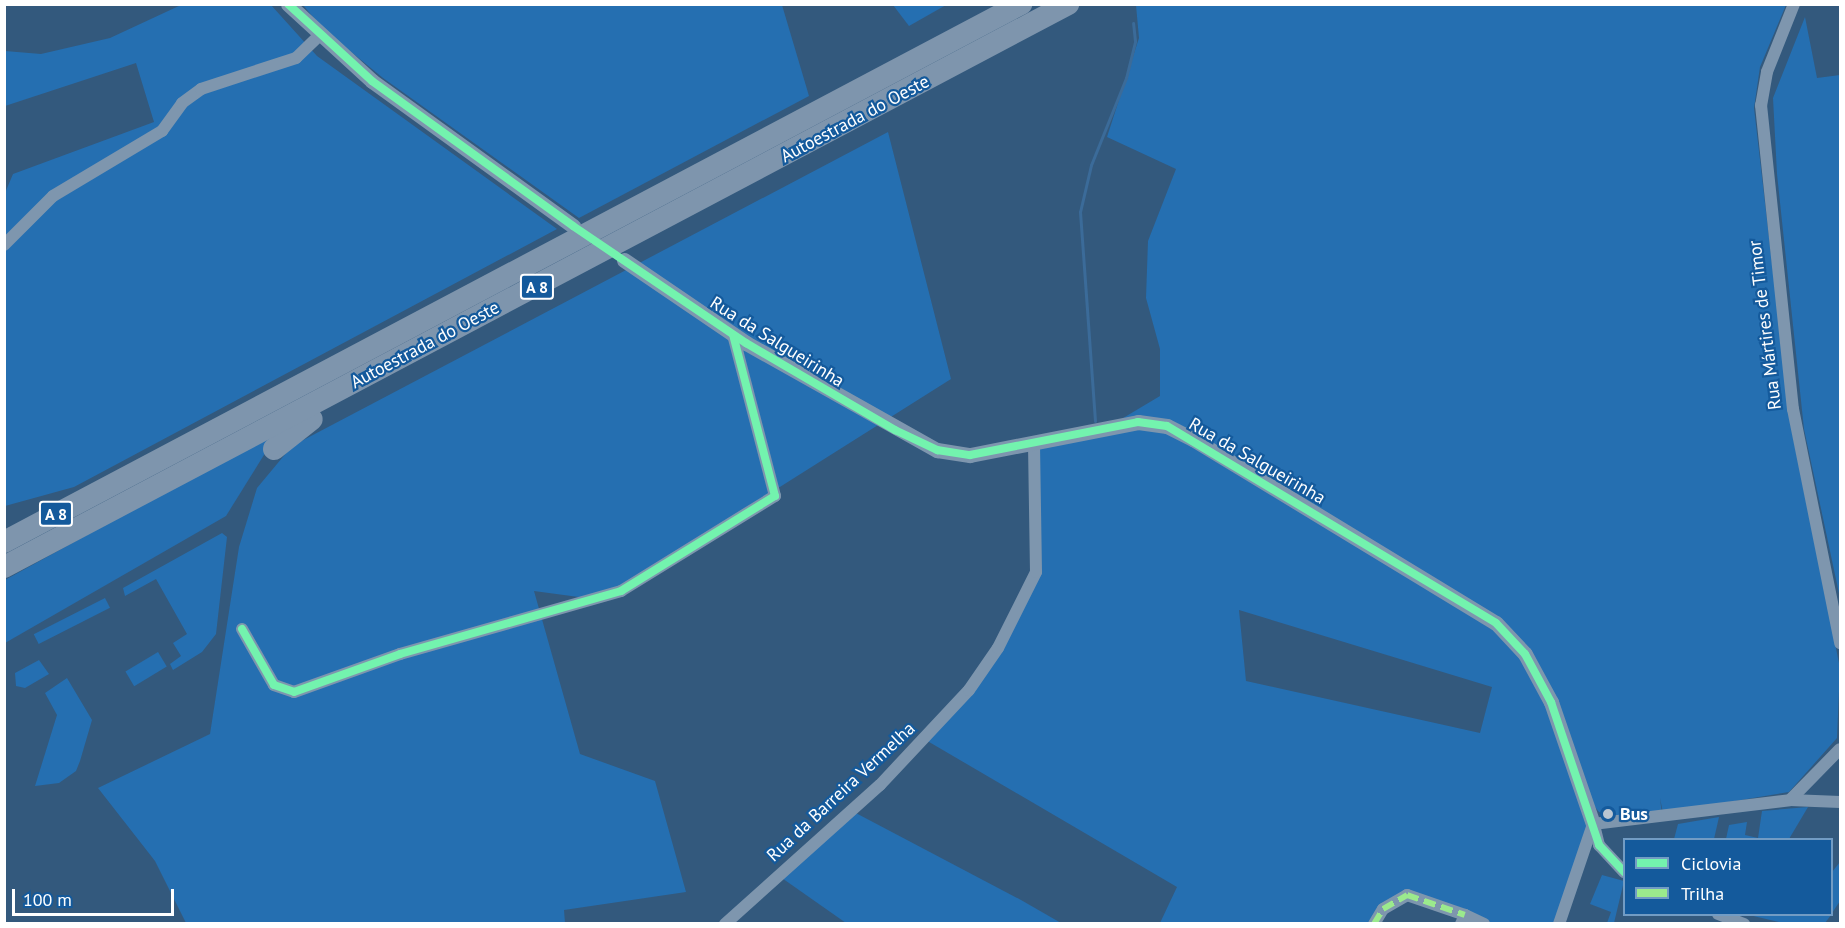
<!DOCTYPE html>
<meta charset="utf-8">
<style>
body{margin:0}
#map{position:relative;width:1845px;height:928px;overflow:hidden;background:#33597d;font-family:"PT Sans",sans-serif}
div>[style]{position:absolute}
.green>*{inset:0;background:#256fb1;transform-origin:0 0}
.stream>*{height:3px;margin:-1.5px;padding:0 1.5px;transform-origin:1.5px;border-radius:1.5px;background:#3b6b99}
.minor>*{height:12px;margin:-6px;padding:0 6px;transform-origin:6px;border-radius:6px;background:#7e96ae}
.tertiary>*{height:15px;margin:-7.5px;padding:0 7.5px;transform-origin:7.5px;border-radius:7.5px;background:#7e96ae}
.motorway>*{height:22px;margin:-11px;padding:0 11px;transform-origin:11px;border-radius:11px;background:#7e95ad}
.quiet>*{height:6px;margin-top:-3px;transform-origin:0;background:repeating-linear-gradient(90deg,#9bea8d 0 12px,transparent 0 18px)}
.cycleway>*{height:8px;margin:-4px;padding:0 4px;transform-origin:4px;border-radius:4px;background:#73f3ae}
.dots>*{width:16px;height:16px;translate:-50% -50%;box-sizing:border-box;border:3px solid #145a9c;border-radius:50%}
span{translate:-50% -50%;white-space:nowrap;text-align:center;line-height:1.15;-webkit-text-stroke:4.5px #145a9c;paint-order:stroke}
.shield-label span{padding:2px 4px;background:#145a9c;border:2px solid;border-radius:4px;-webkit-text-stroke-width:0}
.shield-label{font-size:16px;color:#fff;font-weight:700}
.street-label{font-size:18px;color:#fff}
.poi-label{font-size:18px;color:#fff;font-weight:700}
.left{translate:0 -50%;text-align:left}
.frame{position:absolute;inset:0;border:6px solid #fff;pointer-events:none}
.legend{position:absolute;left:1623px;top:838px;width:210px;height:78px;box-sizing:border-box;background:#145a9c;border:2px solid #729cc4;margin:0;padding:8px 10px;list-style:none;font-size:18px;color:#fff}
.legend li{display:flex;align-items:center;gap:12px;height:30px}
.legend b{width:30px;border:2px solid #729cc4}
.scale{position:absolute;left:12px;top:889px;width:162px;height:27px;box-sizing:border-box;border:3px solid #fff;border-top:0;padding-left:8px;font-size:18px;line-height:21px;white-space:nowrap;color:#fff;-webkit-text-stroke:4px #145a9c;paint-order:stroke}
</style>
<div id="map">
<div class="green">
<div style="clip-path:polygon(181px 5px,271px 5px,317px 56px,557px 229px,74px 487px,5px 506px,5px 193px,13px 174px,154px 122px,136px 63px,5px 106px,5px 51px,41px 54px,110px 38px)"></div>
<div style="clip-path:polygon(303px 5px,782px 5px,809px 96px,579px 218px,383px 78px,323px 29px)"></div>
<div style="clip-path:polygon(893px 5px,946px 5px,909px 26px)"></div>
<div style="clip-path:polygon(evenodd,1136px 5px,1786px 5px,1760px 67px,1754px 108px,1791px 427px,1840px 668px,1837px 738px,1789px 792px,1663px 813px,1660px 798px,1662px 815px,1614px 816px,1599px 812px,1587px 797px,1591px 824px,1557px 923px,1493px 923px,1407px 895px,1374px 923px,1160px 923px,1177px 887px,924px 739px,969px 690px,1036px 572px,1034px 444px,1103px 430px,1160px 396px,1160px 349px,1146px 298px,1148px 241px,1176px 169px,1107px 137px,1139px 38px,1136px 5px,1239px 610px,1492px 687px,1480px 733px,1246px 681px,1239px 610px)"></div>
<div style="clip-path:polygon(1805px 17px,1817px 78px,1840px 75px,1840px 598px,1804px 429px,1777px 174px,1773px 98px)"></div>
<div style="clip-path:polygon(888px 132px,951px 379px,601px 600px,534px 591px,580px 754px,655px 781px,686px 892px,564px 910px,565px 923px,186px 923px,155px 861px,98px 788px,210px 734px,239px 547px,257px 488px,292px 446px)"></div>
<div style="clip-path:polygon(280px 429px,226px 516px,5px 643px,5px 580px)"></div>
<div style="clip-path:polygon(222px 533px,227px 537px,216px 634px,202px 652px,173px 670px,170px 664px,181px 656px,173px 643px,187px 634px,156px 579px,125px 596px,123px 588px)"></div>
<div style="left:105px;top:598px;width:11px;height:80px;rotate:63deg"></div>
<div style="left:158px;top:652px;width:17px;height:38px;rotate:59deg"></div>
<div style="clip-path:polygon(39px 660px,49px 674px,25px 688px,16px 686px,15px 673px)"></div>
<div style="clip-path:polygon(67px 678px,92px 720px,80px 761px,76px 771px,59px 783px,35px 786px,57px 715px,45px 693px)"></div>
<div style="clip-path:polygon(1808px 807px,1789px 839px,1726px 839px,1729px 825px,1747px 822px,1745px 835px,1758px 838px,1762px 811px)"></div>
<div style="clip-path:polygon(852px 811px,1021px 900px,1061px 923px,846px 923px,779px 876px)"></div>
<div style="clip-path:polygon(1719px 817px,1714px 839px,1674px 839px,1678px 824px)"></div>
<div style="clip-path:polygon(1840px 862px,1840px 901px,1832px 913px,1832px 872px)"></div>
<div style="clip-path:polygon(1602px 875px,1624px 881px,1614px 923px,1607px 923px,1611px 912px,1590px 904px)"></div>
<div style="clip-path:polygon(1749px 915px,1831px 914px,1831px 915px,1825px 923px,1787px 924px)"></div>
</div>
<div class="stream">
<div style="left:1095px;top:421px;width:210px;rotate:-94.1deg"></div>
<div style="left:1080px;top:212px;width:48px;rotate:-76.8deg"></div>
<div style="left:1091px;top:165px;width:94px;rotate:-68.1deg"></div>
<div style="left:1126px;top:78px;width:38px;rotate:-76deg"></div>
<div style="left:1135px;top:41px;width:18px;rotate:-96deg"></div>
</div>
<div class="minor">
<div style="left:1794px;top:4px;width:73px;rotate:111.7deg"></div>
<div style="left:1767px;top:72px;width:34px;rotate:100deg"></div>
<div style="left:1761px;top:105px;width:306px;rotate:84deg"></div>
<div style="left:1793px;top:409px;width:239px;rotate:78.6deg"></div>
<div style="left:4px;top:245px;width:69px;rotate:-45deg"></div>
<div style="left:53px;top:196px;width:127px;rotate:-30.8deg"></div>
<div style="left:162px;top:131px;width:34px;rotate:-54deg"></div>
<div style="left:182px;top:103px;width:24px;rotate:-36deg"></div>
<div style="left:201px;top:89px;width:100px;rotate:-18.1deg"></div>
<div style="left:296px;top:58px;width:30px;rotate:-44deg"></div>
<div style="left:242px;top:629px;width:64px;rotate:60.3deg"></div>
<div style="left:274px;top:685px;width:21px;rotate:19deg"></div>
<div style="left:294px;top:692px;width:113px;rotate:-19.7deg"></div>
<div style="left:400px;top:654px;width:230px;rotate:-15.9deg"></div>
<div style="left:621px;top:591px;width:181px;rotate:-31.7deg"></div>
<div style="left:775px;top:496px;width:166px;rotate:-104.6deg"></div>
<div style="left:1790px;top:800px;width:71px;rotate:-45.6deg"></div>
<div style="left:1593px;top:824px;width:198px;rotate:-6.9deg"></div>
<div style="left:1790px;top:800px;width:50px;rotate:2.3deg"></div>
<div style="left:1594px;top:825px;width:21px;rotate:76deg"></div>
<div style="left:1599px;top:845px;width:37px;rotate:47deg"></div>
<div style="left:1718px;top:914px;width:28px;rotate:21deg"></div>
<div style="left:725px;top:924px;width:208px;rotate:-41.9deg"></div>
<div style="left:880px;top:785px;width:130px;rotate:-46.9deg"></div>
<div style="left:969px;top:690px;width:51px;rotate:-55.4deg"></div>
<div style="left:998px;top:648px;width:85px;rotate:-63.4deg"></div>
<div style="left:1036px;top:572px;width:128px;rotate:-90.9deg"></div>
<div style="left:1374px;top:924px;width:17px;rotate:-59deg"></div>
<div style="left:1383px;top:909px;width:28px;rotate:-30deg"></div>
<div style="left:1407px;top:895px;width:61px;rotate:19deg"></div>
<div style="left:1461px;top:924px;width:10px;rotate:-66deg"></div>
<div style="left:1465px;top:915px;width:21px;rotate:25deg"></div>
<div style="left:1559px;top:924px;width:106px;rotate:-71.2deg"></div>
</div>
<div class="tertiary">
<div style="left:288px;top:4px;width:114px;rotate:42.5deg"></div>
<div style="left:372px;top:81px;width:248px;rotate:35.8deg"></div>
<div style="left:624px;top:260px;width:148px;rotate:34.2deg"></div>
<div style="left:746px;top:343px;width:219px;rotate:29.3deg"></div>
<div style="left:937px;top:450px;width:33px;rotate:9deg"></div>
<div style="left:970px;top:455px;width:171px;rotate:-11.1deg"></div>
<div style="left:1138px;top:422px;width:29px;rotate:8deg"></div>
<div style="left:1167px;top:426px;width:29px;rotate:27deg"></div>
<div style="left:1193px;top:439px;width:354px;rotate:31.3deg"></div>
<div style="left:1496px;top:623px;width:42px;rotate:46.9deg"></div>
<div style="left:1525px;top:654px;width:55px;rotate:61.6deg"></div>
<div style="left:1551px;top:702px;width:129px;rotate:71deg"></div>
</div>
<div class="motorway">
<div style="left:274px;top:449px;width:48px;rotate:-38.3deg"></div>
<div style="left:4px;top:542px;width:1151px;rotate:-27.88deg"></div>
<div style="left:4px;top:567px;width:1204px;rotate:-27.88deg"></div>
</div>
<div class="quiet">
<div style="left:1374px;top:924px;width:17px;rotate:-59deg"></div>
<div style="left:1383px;top:909px;width:28px;rotate:-30deg"></div>
<div style="left:1407px;top:895px;width:61px;rotate:19deg"></div>
</div>
<div class="cycleway">
<div style="left:288px;top:4px;width:114px;rotate:42.5deg"></div>
<div style="left:372px;top:81px;width:248px;rotate:35.8deg"></div>
<div style="left:573px;top:226px;width:209px;rotate:34.1deg"></div>
<div style="left:746px;top:343px;width:173px;rotate:30.3deg"></div>
<div style="left:895px;top:430px;width:47px;rotate:25.5deg"></div>
<div style="left:937px;top:450px;width:33px;rotate:9deg"></div>
<div style="left:970px;top:455px;width:171px;rotate:-11.1deg"></div>
<div style="left:1138px;top:422px;width:29px;rotate:8deg"></div>
<div style="left:1167px;top:426px;width:383px;rotate:30.9deg"></div>
<div style="left:1496px;top:623px;width:42px;rotate:46.9deg"></div>
<div style="left:1525px;top:654px;width:55px;rotate:61.6deg"></div>
<div style="left:1551px;top:702px;width:151px;rotate:71.4deg"></div>
<div style="left:1599px;top:845px;width:37px;rotate:47deg"></div>
<div style="left:242px;top:629px;width:64px;rotate:60.3deg"></div>
<div style="left:274px;top:685px;width:21px;rotate:19deg"></div>
<div style="left:294px;top:692px;width:113px;rotate:-19.7deg"></div>
<div style="left:400px;top:654px;width:230px;rotate:-15.9deg"></div>
<div style="left:621px;top:591px;width:181px;rotate:-31.7deg"></div>
<div style="left:775px;top:496px;width:166px;rotate:-104.6deg"></div>
</div>
<div class="dots">
<div style="left:1608px;top:814px;background:#b8c5d2"></div>
</div>
<div class="shield-label">
<span style="left:537px;top:287px">A 8</span>
<span style="left:56px;top:514px">A 8</span>
</div>
<div class="street-label">
<span style="left:855px;top:119px;rotate:-28deg">Autoestrada do Oeste</span>
<span style="left:1765px;top:325px;rotate:-97deg">Rua Mártires de Timor</span>
<span style="left:777px;top:342px;rotate:32deg">Rua da Salgueirinha</span>
<span style="left:425px;top:345px;rotate:-28deg">Autoestrada do Oeste</span>
<span style="left:1257px;top:461px;rotate:30deg">Rua da Salgueirinha</span>
<span style="left:841px;top:792px;rotate:-43deg">Rua da Barreira Vermelha</span>
</div>
<div class="poi-label">
<span class="left" style="left:1620px;top:814px">Bus</span>
</div>
<div class="frame"></div>
<ul class="legend">
<li><b style="height:8px;background:#73f3ae"></b>Ciclovia</li>
<li><b style="height:8px;background:#9bea8d"></b>Trilha</li>
</ul>
<div class="scale">100 m</div>
</div>
